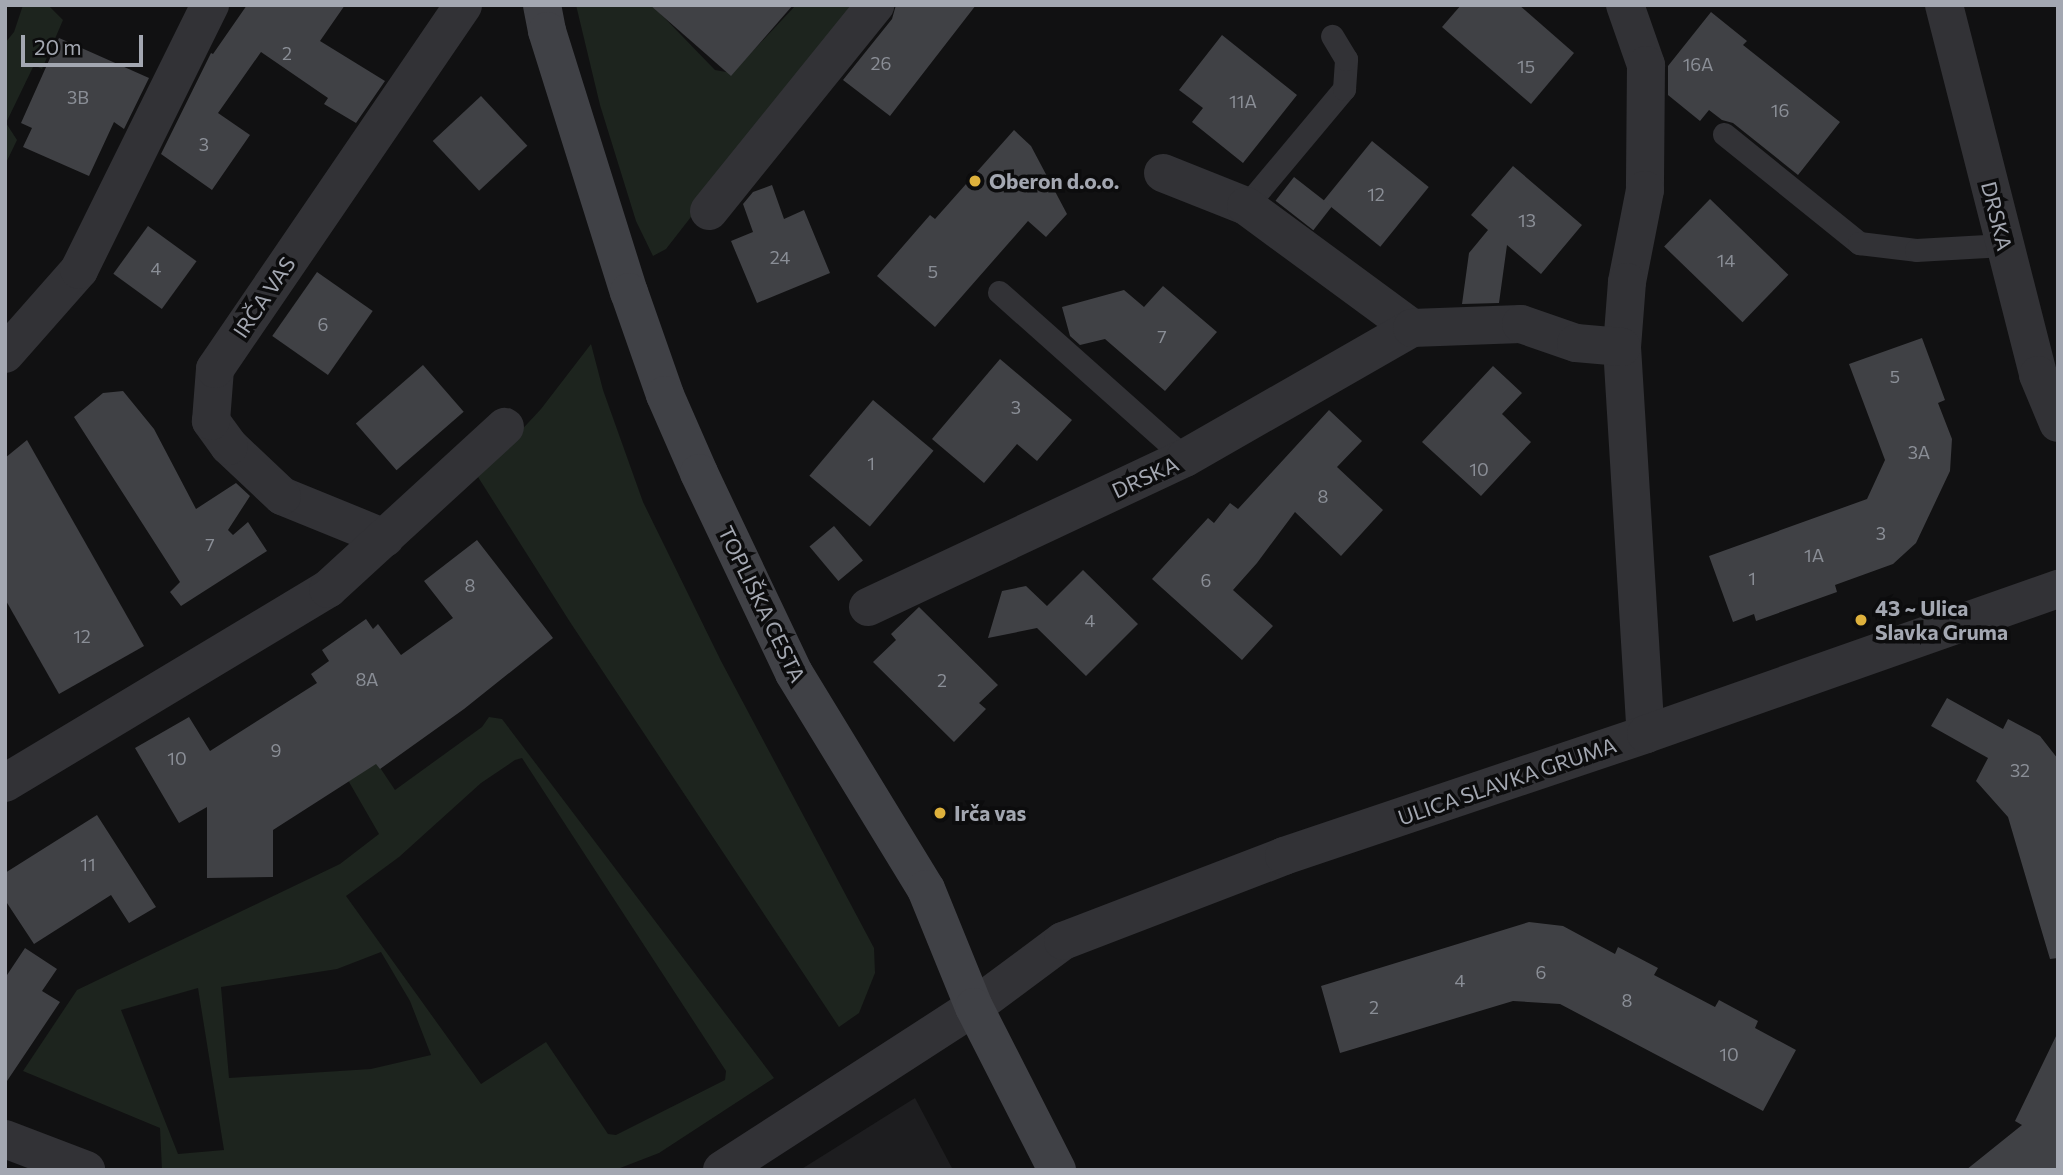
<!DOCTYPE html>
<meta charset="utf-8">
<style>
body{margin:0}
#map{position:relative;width:2063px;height:1175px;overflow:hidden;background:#111112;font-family:Commissioner,sans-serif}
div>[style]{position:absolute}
.built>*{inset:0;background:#1d1d1f}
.green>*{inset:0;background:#1d241e}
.building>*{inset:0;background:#404145;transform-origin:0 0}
.service>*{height:23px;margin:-11.5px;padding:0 11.5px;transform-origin:11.5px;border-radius:11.5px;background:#323236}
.minor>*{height:38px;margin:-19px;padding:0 19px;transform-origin:19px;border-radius:19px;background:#323236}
.secondary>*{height:38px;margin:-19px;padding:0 19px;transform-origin:19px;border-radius:19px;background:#404146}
.dots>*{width:19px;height:19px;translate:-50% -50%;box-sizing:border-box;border:4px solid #0c0c0d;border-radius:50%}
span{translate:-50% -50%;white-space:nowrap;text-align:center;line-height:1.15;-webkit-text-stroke:7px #0c0c0d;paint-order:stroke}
.number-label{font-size:18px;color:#8a8e96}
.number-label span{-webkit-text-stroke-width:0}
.poi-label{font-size:21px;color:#a3a7b1;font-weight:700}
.left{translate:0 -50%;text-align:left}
.street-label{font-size:21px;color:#a3a7b1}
.frame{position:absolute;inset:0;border:7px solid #a3a7b1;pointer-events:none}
.scale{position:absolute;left:21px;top:35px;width:122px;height:32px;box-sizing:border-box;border:4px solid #a3a7b1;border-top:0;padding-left:9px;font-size:21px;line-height:24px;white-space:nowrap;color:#a3a7b1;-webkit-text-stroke:5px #0c0c0d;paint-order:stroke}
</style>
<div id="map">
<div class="built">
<div style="clip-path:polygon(915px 1098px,953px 1170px,800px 1170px)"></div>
</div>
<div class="green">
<div style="clip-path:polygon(23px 5px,48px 5px,63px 20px,42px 69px,34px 65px,6px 123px,17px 140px,5px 165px,5px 43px,14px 32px)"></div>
<div style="clip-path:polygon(576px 5px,652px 5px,715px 70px,732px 73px,796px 5px,856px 5px,666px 249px,653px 256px,636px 221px,600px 105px)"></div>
<div style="clip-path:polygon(591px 344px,603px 390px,643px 502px,721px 661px,874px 948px,875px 973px,859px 1013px,839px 1027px,570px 622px,478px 477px,541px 409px)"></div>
<div style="clip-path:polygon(evenodd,344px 714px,395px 790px,482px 727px,489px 717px,502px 719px,774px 1078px,659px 1153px,615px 1170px,162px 1170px,160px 1128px,23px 1071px,77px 990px,340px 864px,379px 834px,322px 735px,344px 714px,522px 758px,726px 1071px,725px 1080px,616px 1135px,608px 1134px,546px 1042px,481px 1084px,346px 896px,399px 857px,481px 783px,515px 760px,522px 758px,344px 714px,381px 952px,410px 1001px,431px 1055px,371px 1069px,229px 1078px,221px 987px,337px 969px,381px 952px,344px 714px,198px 988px,224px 1150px,178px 1154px,121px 1010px,198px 988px)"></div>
</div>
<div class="building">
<div style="clip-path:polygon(247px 5px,345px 5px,320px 41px,385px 81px,356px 123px,324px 104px,328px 98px,261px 52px,218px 113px,250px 135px,212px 190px,161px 154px,211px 53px,213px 54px)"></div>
<div style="clip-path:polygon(650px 5px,793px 5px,731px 76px)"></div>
<div style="clip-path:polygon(896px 5px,976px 5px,890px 116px,843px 80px,892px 19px)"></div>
<div style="clip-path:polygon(1461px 5px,1519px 5px,1574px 53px,1531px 104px,1442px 27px)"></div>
<div style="clip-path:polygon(1711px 12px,1747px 41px,1743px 45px,1840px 122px,1798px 175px,1733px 123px,1722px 120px,1709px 110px,1700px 121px,1668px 95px,1668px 66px)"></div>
<div style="clip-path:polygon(1222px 35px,1297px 95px,1243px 163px,1192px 122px,1203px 108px,1179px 90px)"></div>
<div style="clip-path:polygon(59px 38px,149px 78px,124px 129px,114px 122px,89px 176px,23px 147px,32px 128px,21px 123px)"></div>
<div style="left:481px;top:96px;width:68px;height:66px;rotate:47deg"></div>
<div style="clip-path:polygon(1014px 130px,1031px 146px,1067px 214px,1046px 237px,1028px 221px,935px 327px,877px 276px,930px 215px,935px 219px)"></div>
<div style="left:1372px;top:141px;width:73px;height:77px;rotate:39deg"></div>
<div style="clip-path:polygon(1513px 166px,1582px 225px,1541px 274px,1507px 245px,1499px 303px,1462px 304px,1469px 253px,1488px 230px,1471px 215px)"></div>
<div style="left:1294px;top:177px;width:48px;height:30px;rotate:38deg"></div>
<div style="clip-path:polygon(772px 185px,784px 219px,804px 210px,830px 273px,757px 303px,731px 241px,753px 232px,743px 204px,753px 192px)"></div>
<div style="left:1710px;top:199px;width:109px;height:66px;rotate:44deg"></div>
<div style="left:148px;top:226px;width:60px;height:59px;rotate:36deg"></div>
<div style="left:317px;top:272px;width:68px;height:78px;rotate:35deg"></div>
<div style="clip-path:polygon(1163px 286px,1217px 332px,1165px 391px,1105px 339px,1080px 345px,1070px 336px,1062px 307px,1124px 290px,1144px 307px)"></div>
<div style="clip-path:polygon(1922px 338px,1945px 400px,1938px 403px,1952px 439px,1950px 471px,1916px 543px,1893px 564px,1835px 585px,1837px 592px,1756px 621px,1754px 614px,1733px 622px,1709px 556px,1867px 499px,1885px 460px,1849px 364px)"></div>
<div style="clip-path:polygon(1000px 359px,1072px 420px,1037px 461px,1017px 444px,984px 483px,932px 439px)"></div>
<div style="left:423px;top:365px;width:62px;height:89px;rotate:49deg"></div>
<div style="clip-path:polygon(1493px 366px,1522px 393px,1502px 414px,1531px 442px,1481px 496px,1422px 442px)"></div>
<div style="clip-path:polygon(123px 391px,154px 429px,196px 509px,236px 483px,250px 496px,228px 530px,233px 535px,248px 522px,267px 551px,181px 606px,170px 592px,180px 582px,74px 417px,103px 393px)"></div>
<div style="left:873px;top:400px;width:79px;height:99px;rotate:40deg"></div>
<div style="clip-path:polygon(1329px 410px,1362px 441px,1337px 467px,1383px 510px,1341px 556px,1295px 512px,1257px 563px,1233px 590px,1273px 626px,1242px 660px,1152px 579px,1208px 518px,1214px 523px,1230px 503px,1238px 509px)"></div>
<div style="clip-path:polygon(27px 440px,144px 646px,59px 694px,5px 599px,5px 458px)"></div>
<div style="left:834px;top:526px;width:45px;height:32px;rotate:50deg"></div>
<div style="clip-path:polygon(477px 540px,553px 638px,464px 709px,380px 769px,376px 764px,273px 830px,273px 877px,207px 878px,207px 807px,179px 823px,135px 748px,189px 717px,210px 751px,317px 683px,311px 674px,329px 661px,322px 650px,366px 619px,373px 629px,378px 624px,401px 655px,453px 618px,424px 581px)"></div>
<div style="clip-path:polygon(1083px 570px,1138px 624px,1086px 676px,1037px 628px,988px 638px,1002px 591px,1026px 586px,1047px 606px)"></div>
<div style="clip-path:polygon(919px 607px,998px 685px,979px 703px,986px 709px,954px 742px,873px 662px,896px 640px,891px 634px)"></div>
<div style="clip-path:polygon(1947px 698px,2003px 729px,2008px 719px,2040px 736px,2058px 759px,2058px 958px,2050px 959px,2008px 817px,1976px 781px,1988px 758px,1931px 726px)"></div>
<div style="clip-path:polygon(97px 815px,156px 907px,129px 923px,111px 895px,34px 944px,5px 900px,5px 873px)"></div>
<div style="clip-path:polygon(1529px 922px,1563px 926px,1615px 954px,1618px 947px,1658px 968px,1654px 975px,1715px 1007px,1719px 1000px,1758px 1021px,1755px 1028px,1796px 1050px,1763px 1111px,1560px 1004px,1513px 1001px,1340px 1053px,1321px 986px)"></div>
<div style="clip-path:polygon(25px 948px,57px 969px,42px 991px,60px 1002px,5px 1084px,5px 978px)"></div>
<div style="clip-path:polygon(2058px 1032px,2058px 1170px,1966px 1170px,2022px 1125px,2015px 1121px)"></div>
</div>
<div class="service">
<div style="left:1724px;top:134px;width:174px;rotate:38.9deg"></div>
<div style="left:1859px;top:243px;width:57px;rotate:7deg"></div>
<div style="left:1916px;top:250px;width:88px;rotate:-3.3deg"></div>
<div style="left:1246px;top:206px;width:153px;rotate:-50.1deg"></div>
<div style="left:1344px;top:89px;width:30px;rotate:-86deg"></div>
<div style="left:1346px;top:59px;width:27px;rotate:-121deg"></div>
<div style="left:999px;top:292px;width:249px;rotate:41.7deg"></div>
</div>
<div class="minor">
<div style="left:1625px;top:5px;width:64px;rotate:70.7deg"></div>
<div style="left:1646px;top:65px;width:125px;rotate:90.5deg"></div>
<div style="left:1645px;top:190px;width:94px;rotate:101.1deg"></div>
<div style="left:1627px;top:282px;width:65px;rotate:94.4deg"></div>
<div style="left:1622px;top:347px;width:388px;rotate:86.5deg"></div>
<div style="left:1944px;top:5px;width:382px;rotate:75.7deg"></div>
<div style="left:2038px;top:375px;width:52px;rotate:67.4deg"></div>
<div style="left:1163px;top:173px;width:89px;rotate:21.7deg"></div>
<div style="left:1246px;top:206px;width:206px;rotate:36.3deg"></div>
<div style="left:709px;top:211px;width:265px;rotate:-51.1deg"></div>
<div style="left:5px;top:354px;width:112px;rotate:-48.6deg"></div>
<div style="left:79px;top:270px;width:296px;rotate:-63.7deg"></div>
<div style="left:385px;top:538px;width:111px;rotate:-157.8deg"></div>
<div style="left:282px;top:496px;width:73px;rotate:-136.7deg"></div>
<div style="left:229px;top:446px;width:31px;rotate:-126deg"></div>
<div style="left:211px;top:421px;width:52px;rotate:-85.6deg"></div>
<div style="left:215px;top:369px;width:440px;rotate:-55.7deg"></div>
<div style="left:868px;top:607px;width:350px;rotate:-25.2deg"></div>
<div style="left:1185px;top:458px;width:262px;rotate:-29.8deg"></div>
<div style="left:1412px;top:328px;width:109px;rotate:-2.1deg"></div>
<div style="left:1521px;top:324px;width:58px;rotate:19.1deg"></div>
<div style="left:1576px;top:343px;width:46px;rotate:5deg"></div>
<div style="left:5px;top:783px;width:377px;rotate:-31deg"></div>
<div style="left:328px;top:589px;width:240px;rotate:-42.5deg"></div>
<div style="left:5px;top:1139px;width:87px;rotate:20.9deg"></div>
<div style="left:722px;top:1170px;width:300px;rotate:-32.9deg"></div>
<div style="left:974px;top:1007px;width:111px;rotate:-36.6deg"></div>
<div style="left:1063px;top:941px;width:237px;rotate:-21deg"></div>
<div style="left:1284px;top:856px;width:382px;rotate:-18.6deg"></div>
<div style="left:1646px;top:734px;width:437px;rotate:-19.4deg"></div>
</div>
<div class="secondary">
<div style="left:542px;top:5px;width:26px;rotate:79deg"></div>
<div style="left:547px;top:31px;width:274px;rotate:72.6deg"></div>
<div style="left:629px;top:292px;width:109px;rotate:70.7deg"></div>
<div style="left:665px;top:395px;width:85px;rotate:66.4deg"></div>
<div style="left:699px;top:473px;width:221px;rotate:64.6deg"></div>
<div style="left:794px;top:673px;width:253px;rotate:58.6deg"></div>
<div style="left:926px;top:889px;width:127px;rotate:67.9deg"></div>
<div style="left:974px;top:1007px;width:183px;rotate:63deg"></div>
</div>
<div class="dots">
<div style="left:975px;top:181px;background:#deb13c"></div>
<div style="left:1861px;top:620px;background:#deb13c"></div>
<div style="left:940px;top:813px;background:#deb13c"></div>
</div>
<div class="number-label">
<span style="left:287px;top:53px">2</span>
<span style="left:881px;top:63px">26</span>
<span style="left:1698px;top:64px">16A</span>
<span style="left:1526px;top:66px">15</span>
<span style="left:78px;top:97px">3B</span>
<span style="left:1243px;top:101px">11A</span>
<span style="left:1780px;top:110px">16</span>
<span style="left:204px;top:144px">3</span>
<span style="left:1376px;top:194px">12</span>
<span style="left:1527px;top:220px">13</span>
<span style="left:780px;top:257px">24</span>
<span style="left:1726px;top:260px">14</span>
<span style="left:156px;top:268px">4</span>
<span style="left:933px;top:271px">5</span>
<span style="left:323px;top:324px">6</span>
<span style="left:1162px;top:336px">7</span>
<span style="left:1895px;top:376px">5</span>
<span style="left:1016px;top:407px">3</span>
<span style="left:1919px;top:452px">3A</span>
<span style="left:871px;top:463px">1</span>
<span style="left:1479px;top:469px">10</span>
<span style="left:1323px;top:496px">8</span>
<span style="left:1881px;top:533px">3</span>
<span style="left:210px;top:544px">7</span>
<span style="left:1814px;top:555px">1A</span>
<span style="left:1752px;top:578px">1</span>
<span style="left:1206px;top:580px">6</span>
<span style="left:470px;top:585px">8</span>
<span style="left:1090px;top:620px">4</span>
<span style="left:82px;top:636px">12</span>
<span style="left:367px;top:679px">8A</span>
<span style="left:942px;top:680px">2</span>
<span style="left:276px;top:750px">9</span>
<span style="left:177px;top:758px">10</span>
<span style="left:2020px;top:770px">32</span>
<span style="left:88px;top:864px">11</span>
<span style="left:1541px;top:972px">6</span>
<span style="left:1460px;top:980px">4</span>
<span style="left:1627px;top:1000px">8</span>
<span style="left:1374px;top:1007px">2</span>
<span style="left:1729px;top:1054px">10</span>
</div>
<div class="poi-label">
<span class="left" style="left:989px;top:181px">Oberon d.o.o.</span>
<span class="left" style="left:1875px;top:620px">43 ~ Ulica<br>Slavka Gruma</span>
<span class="left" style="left:954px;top:813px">Irča vas</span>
</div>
<div class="street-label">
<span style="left:1997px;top:216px;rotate:76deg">DRSKA</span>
<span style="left:264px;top:297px;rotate:-56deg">IRČA VAS</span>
<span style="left:1145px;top:477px;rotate:-25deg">DRSKA</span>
<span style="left:762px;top:604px;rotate:64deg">TOPLIŠKA CESTA</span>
<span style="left:1507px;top:781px;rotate:-19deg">ULICA SLAVKA GRUMA</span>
</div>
<div class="frame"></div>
<div class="scale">20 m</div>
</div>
